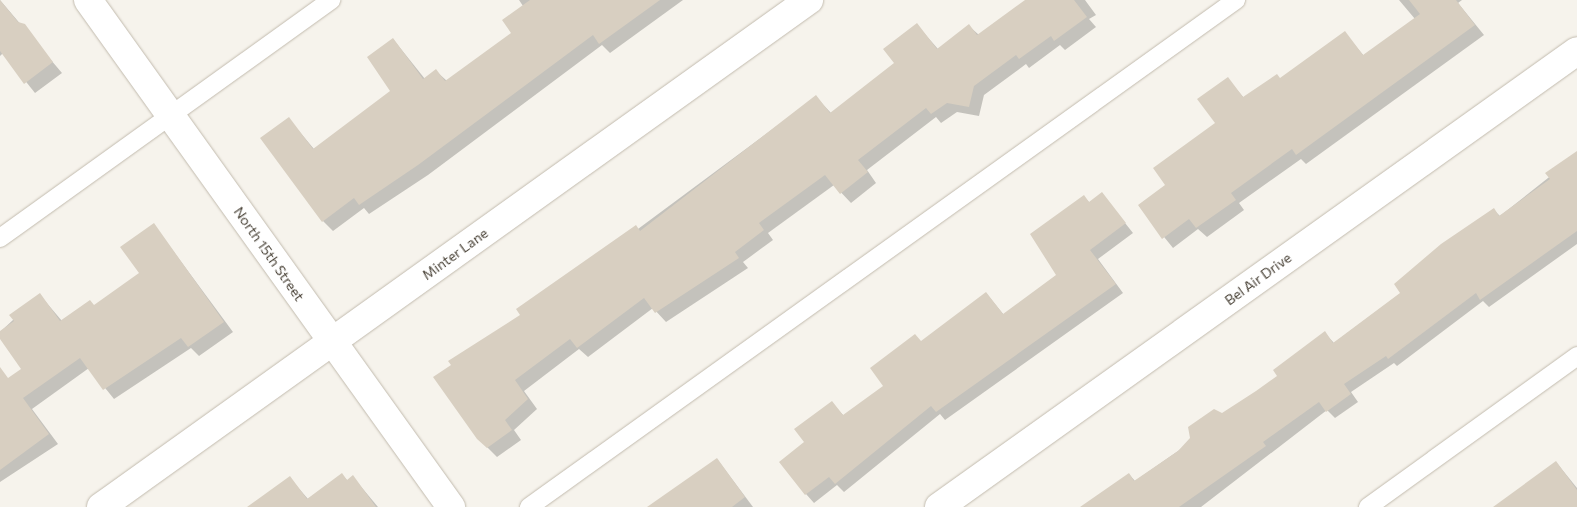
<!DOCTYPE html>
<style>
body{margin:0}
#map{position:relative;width:1577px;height:507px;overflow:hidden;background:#f6f3ec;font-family:Commissioner,sans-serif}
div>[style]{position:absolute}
.shadow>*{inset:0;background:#0003}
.building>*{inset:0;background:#d8cfc1}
.roads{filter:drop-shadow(0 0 1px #c2bbae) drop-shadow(0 0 1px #c2bbae)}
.lane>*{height:18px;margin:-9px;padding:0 9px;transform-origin:9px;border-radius:9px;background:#fff}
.street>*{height:28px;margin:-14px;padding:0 14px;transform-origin:14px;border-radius:14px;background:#fff}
span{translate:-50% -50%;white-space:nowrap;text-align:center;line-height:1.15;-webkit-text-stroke:4.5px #fff;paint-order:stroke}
.street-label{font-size:14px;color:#4b4439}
</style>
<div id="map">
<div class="shadow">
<div style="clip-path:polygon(0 0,62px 73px,35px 93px,3px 53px,0 56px)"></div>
<div style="clip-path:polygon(519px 0,683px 0,610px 53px,602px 45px,428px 175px,369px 214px,364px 208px,333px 231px,323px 221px,289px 119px,314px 149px,392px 92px,393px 39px,425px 79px,436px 71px,447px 81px,513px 34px,523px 6px)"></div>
<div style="clip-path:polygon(1027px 0,1085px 0,1096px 15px,1089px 19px,1096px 27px,1065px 50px,1060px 45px,1029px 68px,1026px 64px,984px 95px,979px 116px,957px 112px,941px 123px,936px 117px,867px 170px,876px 183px,851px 203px,834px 185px,768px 233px,773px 240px,743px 262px,748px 268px,666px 322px,653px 308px,588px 357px,579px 349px,524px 391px,537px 409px,514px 430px,521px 440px,497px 457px,487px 447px,522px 315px,816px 97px,832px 114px,895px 63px,917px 25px,938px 49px,969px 26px,979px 35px)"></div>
<div style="clip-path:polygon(1399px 0,1462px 0,1458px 3px,1484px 35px,1306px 164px,1301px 159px,1239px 203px,1244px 210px,1207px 237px,1198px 229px,1173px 248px,1139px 206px,1167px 185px,1216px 124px,1228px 79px,1244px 98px,1281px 80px,1345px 33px,1364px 56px,1415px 19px)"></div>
<div style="clip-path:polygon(1577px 155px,1577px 244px,1489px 307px,1483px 301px,1397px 366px,1394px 363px,1351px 392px,1358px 402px,1335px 418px,1327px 410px,1201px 507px,1083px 507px,1129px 474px,1135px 481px,1178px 451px,1279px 376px,1325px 333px,1334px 343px,1401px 293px,1493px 209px,1500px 216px)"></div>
<div style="clip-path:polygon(1102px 194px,1133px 233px,1098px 259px,1123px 293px,945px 420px,940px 414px,844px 492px,837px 485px,814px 503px,806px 494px,806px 443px,832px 403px,844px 416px,885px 386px,922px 342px,986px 293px,1004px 315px,1057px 275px,1084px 197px,1090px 203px)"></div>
<div style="clip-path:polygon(154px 225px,233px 332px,199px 356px,191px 348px,114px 399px,89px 368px,32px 409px,58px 444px,0 482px,0 386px,23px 369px,0 332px,40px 295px,62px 321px,95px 306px,141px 274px)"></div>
<div style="clip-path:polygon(717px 459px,753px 507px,676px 507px)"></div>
<div style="clip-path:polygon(1556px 462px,1577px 488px,1577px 507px,1497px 507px)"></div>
<div style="clip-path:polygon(342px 475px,348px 481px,353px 477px,378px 507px,256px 507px,290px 478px,308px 499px)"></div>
</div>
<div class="building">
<div style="clip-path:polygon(0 0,18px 22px,25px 24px,53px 62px,24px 84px,0 51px)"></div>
<div style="clip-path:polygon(530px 0,660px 0,599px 44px,593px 35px,418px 165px,359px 205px,354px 198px,322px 222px,260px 138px,289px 117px,313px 149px,390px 91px,367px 57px,393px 38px,423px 79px,436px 69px,445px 81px,511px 33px,502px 20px)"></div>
<div style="clip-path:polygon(1025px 0,1074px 0,1087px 17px,1054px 41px,1051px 36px,1019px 59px,1016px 55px,974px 86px,969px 107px,947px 103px,931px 114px,926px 108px,858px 160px,868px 172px,840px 194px,825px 175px,759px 223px,764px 230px,735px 252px,739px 258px,655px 313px,644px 298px,577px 348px,570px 339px,515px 380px,528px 399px,505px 420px,512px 430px,487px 448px,477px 439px,433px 377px,451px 365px,448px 361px,520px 315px,516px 309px,636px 225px,640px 231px,816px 95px,830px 113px,894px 63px,883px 49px,917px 23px,937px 49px,969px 24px,977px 35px)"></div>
<div style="clip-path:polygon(1409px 0,1456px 0,1475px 25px,1296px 155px,1292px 149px,1231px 193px,1236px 200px,1196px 228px,1189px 219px,1162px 239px,1138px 205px,1165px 185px,1153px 168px,1215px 123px,1197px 99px,1228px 77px,1243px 97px,1277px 74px,1280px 78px,1345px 31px,1363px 55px,1420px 14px)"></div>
<div style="clip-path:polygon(1577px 151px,1577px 231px,1480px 300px,1476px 293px,1388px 359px,1386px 356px,1344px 384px,1351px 394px,1326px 412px,1319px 402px,1263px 442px,1266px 446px,1179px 507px,1080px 507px,1129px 473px,1134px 481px,1178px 451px,1190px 438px,1188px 427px,1214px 409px,1222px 413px,1256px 391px,1277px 376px,1273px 370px,1325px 331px,1333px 343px,1400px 293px,1394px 284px,1441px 244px,1494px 208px,1499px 216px,1550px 179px,1545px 173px)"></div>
<div style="clip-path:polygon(1102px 192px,1126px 223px,1090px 250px,1116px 284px,936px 412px,931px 406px,835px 484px,829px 477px,805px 495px,779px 462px,804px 442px,794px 429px,832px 401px,843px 415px,883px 386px,870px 368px,915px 334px,921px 341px,986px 292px,1003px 314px,1056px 275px,1030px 234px,1084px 195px,1089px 202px)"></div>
<div style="clip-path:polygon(154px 223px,224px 322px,188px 347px,181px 338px,103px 390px,80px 358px,23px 398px,49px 434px,0 470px,0 367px,8px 378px,21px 369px,0 339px,0 331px,14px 321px,9px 315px,40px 293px,60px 321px,90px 300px,94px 305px,139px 273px,120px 247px)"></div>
<div style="clip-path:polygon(717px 458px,745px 497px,732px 507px,647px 507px)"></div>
<div style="clip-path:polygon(1556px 461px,1577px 490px,1577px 507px,1493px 507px)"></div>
<div style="clip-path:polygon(342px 473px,347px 480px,353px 475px,376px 507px,247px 507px,290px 476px,307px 499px)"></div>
</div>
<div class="roads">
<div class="lane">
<div style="left:0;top:238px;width:408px;rotate:-35.7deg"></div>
<div style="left:529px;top:507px;width:870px;rotate:-35.64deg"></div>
<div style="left:1368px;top:507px;width:258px;rotate:-35.8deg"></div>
</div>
<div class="street">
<div style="left:88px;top:0;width:624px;rotate:54.4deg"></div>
<div style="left:101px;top:507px;width:871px;rotate:-35.61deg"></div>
<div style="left:939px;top:507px;width:784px;rotate:-35.55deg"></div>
</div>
</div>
<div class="street-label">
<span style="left:269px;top:254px;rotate:55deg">North 15th Street</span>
<span style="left:455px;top:254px;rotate:-36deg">Minter Lane</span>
<span style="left:1258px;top:279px;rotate:-36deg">Bel Air Drive</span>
</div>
</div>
